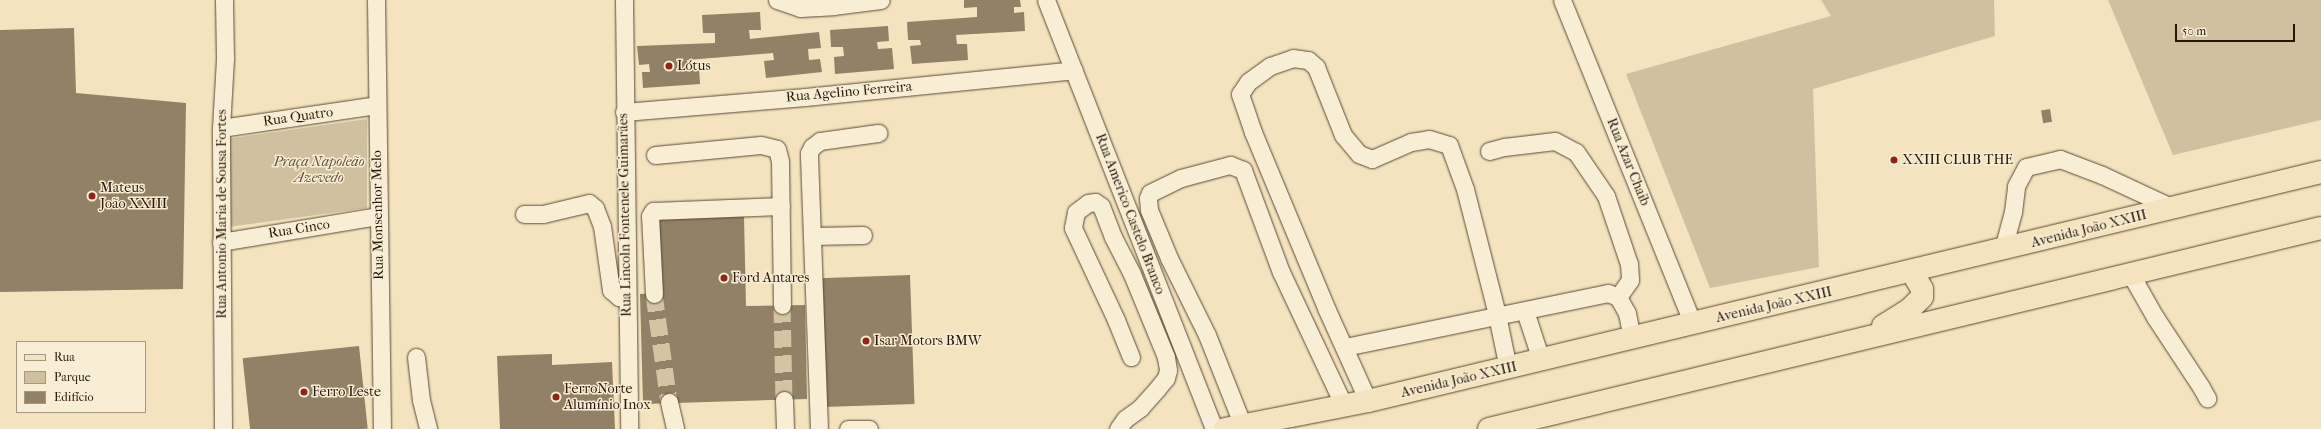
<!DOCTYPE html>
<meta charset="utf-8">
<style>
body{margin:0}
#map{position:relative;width:2321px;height:429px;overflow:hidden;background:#f4e3be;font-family:"IM FELL French Canon",serif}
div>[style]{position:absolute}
.green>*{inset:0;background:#d1c09f}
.building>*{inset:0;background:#928067;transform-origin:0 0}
.minor-tunnel>*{height:17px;margin-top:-8.5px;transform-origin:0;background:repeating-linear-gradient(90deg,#d5c4a3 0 17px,transparent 0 25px)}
.roads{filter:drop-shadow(0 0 1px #5a4836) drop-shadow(0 0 1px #5a4836)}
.minor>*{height:17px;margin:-8.5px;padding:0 8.5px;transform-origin:8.5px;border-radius:8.5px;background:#f8edd5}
.major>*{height:22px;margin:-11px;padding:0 11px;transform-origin:11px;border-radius:11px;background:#f4e3be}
.dots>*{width:11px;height:11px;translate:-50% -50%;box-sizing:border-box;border:2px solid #f8edd5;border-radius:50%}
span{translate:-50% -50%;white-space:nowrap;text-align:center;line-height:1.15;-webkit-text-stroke:3px #f8edd5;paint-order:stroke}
.poi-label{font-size:14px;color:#271508}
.left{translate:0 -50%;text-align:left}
.street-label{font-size:14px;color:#271508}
.park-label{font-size:14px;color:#62513d;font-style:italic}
.legend{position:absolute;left:16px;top:341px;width:130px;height:72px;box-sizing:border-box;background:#f8edd5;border:1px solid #a49783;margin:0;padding:5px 7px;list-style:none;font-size:12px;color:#271508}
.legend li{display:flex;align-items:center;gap:8px;height:20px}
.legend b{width:20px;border:1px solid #a49783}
.scale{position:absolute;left:2175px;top:24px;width:120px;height:18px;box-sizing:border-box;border:2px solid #271508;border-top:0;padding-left:5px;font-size:12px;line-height:14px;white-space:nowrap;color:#271508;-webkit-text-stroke:3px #f8edd5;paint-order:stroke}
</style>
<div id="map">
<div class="green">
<div style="clip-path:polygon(1821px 0,1994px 0,1995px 36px,1813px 89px,1819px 267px,1710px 288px,1626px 74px,1831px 16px)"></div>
<div style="clip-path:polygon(2108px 0,2321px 0,2321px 120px,2173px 155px)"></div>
<div style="clip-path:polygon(367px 119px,367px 208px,228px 227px,226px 139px)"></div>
</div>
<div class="building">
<div style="clip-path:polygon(964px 0,1020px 0,1021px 7px,1014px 7px,1014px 13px,1024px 12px,1025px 31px,956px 35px,957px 44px,967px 44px,968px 60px,912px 64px,910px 46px,921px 45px,920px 40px,908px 40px,907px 22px,977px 17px,977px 7px,964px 8px)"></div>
<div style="clip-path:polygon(760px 12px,761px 30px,749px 30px,750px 39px,819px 32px,821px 48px,808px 49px,809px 60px,820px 59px,822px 72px,766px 78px,764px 61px,774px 60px,773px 53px,687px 60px,688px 68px,699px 67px,700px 84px,643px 88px,642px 72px,650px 72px,649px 64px,639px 65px,637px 46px,715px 43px,715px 33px,703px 33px,702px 15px)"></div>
<div style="clip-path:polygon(888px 26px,889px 41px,877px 42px,878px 49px,892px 48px,894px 69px,835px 74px,834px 57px,844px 56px,843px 47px,831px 47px,830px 30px)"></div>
<div style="clip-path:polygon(74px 28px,76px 93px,186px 103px,183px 289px,0 292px,0 30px)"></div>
<div style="left:2050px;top:109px;width:13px;height:9px;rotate:81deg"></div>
<div style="clip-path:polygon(744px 216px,746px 306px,805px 305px,807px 399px,643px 404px,640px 294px,661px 293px,659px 219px)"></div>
<div style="left:910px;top:275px;width:129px;height:91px;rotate:88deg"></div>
<div style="left:359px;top:346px;width:83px;height:117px;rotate:84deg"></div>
<div style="clip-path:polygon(552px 354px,552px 365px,612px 362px,615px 429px,500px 429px,497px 356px)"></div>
</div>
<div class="minor-tunnel">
<div style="left:654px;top:294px;width:109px;rotate:82.1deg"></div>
<div style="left:782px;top:305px;width:95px;rotate:88.8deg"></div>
</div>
<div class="roads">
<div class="minor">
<div style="left:376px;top:0;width:429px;rotate:89.2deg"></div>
<div style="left:624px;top:0;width:429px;rotate:89.3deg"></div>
<div style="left:777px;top:0;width:24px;rotate:19deg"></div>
<div style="left:800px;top:8px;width:33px;rotate:-3deg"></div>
<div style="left:833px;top:6px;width:48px;rotate:-7.1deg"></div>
<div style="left:1046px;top:0;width:461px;rotate:68.6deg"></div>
<div style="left:1562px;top:0;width:349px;rotate:68deg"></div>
<div style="left:624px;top:112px;width:182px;rotate:-4.7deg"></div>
<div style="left:805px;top:97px;width:270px;rotate:-5.7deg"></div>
<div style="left:221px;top:128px;width:157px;rotate:-8.4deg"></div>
<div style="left:1489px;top:151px;width:16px;rotate:-15deg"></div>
<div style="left:1504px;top:147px;width:51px;rotate:-6.7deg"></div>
<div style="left:1555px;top:141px;width:24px;rotate:28deg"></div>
<div style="left:1576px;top:152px;width:53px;rotate:55.7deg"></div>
<div style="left:1606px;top:196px;width:72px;rotate:71.3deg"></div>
<div style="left:1629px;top:264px;width:16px;rotate:86deg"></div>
<div style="left:1630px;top:280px;width:21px;rotate:125deg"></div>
<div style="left:655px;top:155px;width:106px;rotate:-5.4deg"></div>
<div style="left:761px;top:145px;width:16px;rotate:14deg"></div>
<div style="left:777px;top:149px;width:12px;rotate:76deg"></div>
<div style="left:780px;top:161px;width:144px;rotate:89.2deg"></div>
<div style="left:524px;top:214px;width:19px"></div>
<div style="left:543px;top:214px;width:47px;rotate:-13.4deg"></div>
<div style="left:589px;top:203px;width:8px;rotate:40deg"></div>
<div style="left:595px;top:208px;width:19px;rotate:69deg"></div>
<div style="left:602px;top:226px;width:65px;rotate:82deg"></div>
<div style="left:611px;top:290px;width:11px;rotate:41deg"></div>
<div style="left:619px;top:297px;width:8px"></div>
<div style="left:812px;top:236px;width:51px;rotate:-1.1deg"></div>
<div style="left:221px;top:242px;width:159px;rotate:-9.4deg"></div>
<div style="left:2003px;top:249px;width:38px;rotate:-75deg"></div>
<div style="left:2013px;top:212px;width:26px;rotate:-83deg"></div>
<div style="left:2016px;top:186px;width:21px;rotate:-62deg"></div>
<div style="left:2026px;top:167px;width:35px;rotate:-13deg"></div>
<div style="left:2060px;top:159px;width:45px;rotate:20.9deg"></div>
<div style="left:2102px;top:175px;width:78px;rotate:24.9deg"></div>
<div style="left:2130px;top:273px;width:51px;rotate:60.4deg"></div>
<div style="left:2155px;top:317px;width:84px;rotate:56.7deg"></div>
<div style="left:2201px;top:387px;width:13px;rotate:61deg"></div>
<div style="left:654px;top:294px;width:78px;rotate:-92.9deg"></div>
<div style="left:650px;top:216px;width:6px;rotate:-59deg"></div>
<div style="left:653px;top:211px;width:128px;rotate:-2.2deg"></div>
<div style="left:1525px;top:311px;width:52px;rotate:71.9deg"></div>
<div style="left:1345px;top:347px;width:268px;rotate:-11.6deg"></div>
<div style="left:1608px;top:293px;width:11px;rotate:22deg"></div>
<div style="left:1618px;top:297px;width:18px;rotate:61deg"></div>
<div style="left:1627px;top:313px;width:26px;rotate:79deg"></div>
<div style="left:416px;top:357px;width:43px;rotate:83.4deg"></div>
<div style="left:421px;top:400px;width:30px;rotate:76deg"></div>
<div style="left:784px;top:400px;width:29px;rotate:88deg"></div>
<div style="left:1368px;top:401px;width:100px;rotate:-114.3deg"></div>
<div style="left:1327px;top:310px;width:193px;rotate:-112.6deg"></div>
<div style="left:1253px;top:132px;width:40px;rotate:-108.9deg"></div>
<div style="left:1240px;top:94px;width:14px;rotate:-56deg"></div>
<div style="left:1248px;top:82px;width:27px;rotate:-36deg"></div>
<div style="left:1270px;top:66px;width:24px;rotate:-19deg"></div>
<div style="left:1293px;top:58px;width:15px;rotate:8deg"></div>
<div style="left:1308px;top:60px;width:11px;rotate:41deg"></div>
<div style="left:1316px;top:67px;width:73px;rotate:68.3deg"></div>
<div style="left:1343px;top:135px;width:25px;rotate:50deg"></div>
<div style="left:1359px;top:154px;width:14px;rotate:21deg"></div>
<div style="left:1372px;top:159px;width:43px;rotate:-23.6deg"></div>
<div style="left:1411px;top:142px;width:18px;rotate:-9deg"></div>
<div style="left:1429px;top:139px;width:21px;rotate:17deg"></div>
<div style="left:1449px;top:145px;width:47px;rotate:70deg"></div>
<div style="left:1465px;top:189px;width:130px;rotate:75.7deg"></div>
<div style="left:1497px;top:315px;width:54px;rotate:78.3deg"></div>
<div style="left:669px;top:402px;width:28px;rotate:77deg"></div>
<div style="left:1243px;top:426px;width:98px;rotate:-111.6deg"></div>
<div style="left:1207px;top:335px;width:86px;rotate:-116.3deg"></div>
<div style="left:1169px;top:258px;width:52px;rotate:-112.6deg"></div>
<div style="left:1149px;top:210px;width:12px;rotate:-95deg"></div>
<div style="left:1148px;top:198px;width:5px;rotate:-68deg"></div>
<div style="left:1150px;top:193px;width:34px;rotate:-26deg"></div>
<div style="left:1181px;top:178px;width:51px;rotate:-14.9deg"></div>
<div style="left:1230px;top:165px;width:14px;rotate:21deg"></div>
<div style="left:1243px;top:170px;width:109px;rotate:69.6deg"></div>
<div style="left:1281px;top:272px;width:148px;rotate:64.8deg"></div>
<div style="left:223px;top:429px;width:301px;rotate:-90.4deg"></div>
<div style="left:221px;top:128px;width:70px;rotate:-86.7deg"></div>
<div style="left:225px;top:58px;width:58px;rotate:-91deg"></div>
<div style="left:819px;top:429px;width:276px;rotate:-92.1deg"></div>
<div style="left:809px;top:153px;width:7px;rotate:-63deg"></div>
<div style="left:812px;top:147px;width:10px;rotate:-37deg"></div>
<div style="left:820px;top:141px;width:59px;rotate:-7.9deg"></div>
<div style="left:848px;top:429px;width:21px"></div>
<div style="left:1118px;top:429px;width:12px;rotate:-55deg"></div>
<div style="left:1125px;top:419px;width:19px;rotate:-36deg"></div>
<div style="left:1140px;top:408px;width:25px;rotate:-48deg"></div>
<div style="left:1157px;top:389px;width:14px;rotate:-51deg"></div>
<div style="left:1166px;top:378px;width:8px;rotate:-76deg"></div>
<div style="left:1168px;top:370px;width:13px;rotate:-99deg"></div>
<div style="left:1166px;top:357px;width:90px;rotate:-112.3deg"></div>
<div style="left:1132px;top:274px;width:42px;rotate:-117.2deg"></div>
<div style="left:1113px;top:237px;width:33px;rotate:-111deg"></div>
<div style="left:1101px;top:206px;width:7px;rotate:-146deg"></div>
<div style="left:1095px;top:202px;width:7px;rotate:172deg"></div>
<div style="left:1088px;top:203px;width:15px;rotate:143deg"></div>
<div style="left:1076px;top:212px;width:16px;rotate:101deg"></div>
<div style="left:1073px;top:228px;width:102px;rotate:64.9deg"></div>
<div style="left:1116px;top:320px;width:40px;rotate:68deg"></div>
</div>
<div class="major">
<div style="left:1883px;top:326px;width:31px;rotate:-32deg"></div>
<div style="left:1909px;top:310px;width:18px;rotate:-45deg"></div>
<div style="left:1922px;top:297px;width:8px;rotate:-90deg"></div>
<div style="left:1922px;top:289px;width:20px;rotate:-120deg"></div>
<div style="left:1225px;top:429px;width:146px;rotate:-11.1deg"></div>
<div style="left:1368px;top:401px;width:980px;rotate:-13.51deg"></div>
<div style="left:1489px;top:429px;width:856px;rotate:-13.58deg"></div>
</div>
</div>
<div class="dots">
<div style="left:669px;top:66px;background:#8f2418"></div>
<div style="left:1894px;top:160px;background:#8f2418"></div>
<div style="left:92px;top:196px;background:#8f2418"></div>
<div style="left:724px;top:278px;background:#8f2418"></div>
<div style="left:866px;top:341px;background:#8f2418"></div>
<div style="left:304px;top:392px;background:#8f2418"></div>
<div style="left:556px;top:397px;background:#8f2418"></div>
</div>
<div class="poi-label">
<span class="left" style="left:677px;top:66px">Lótus</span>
<span class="left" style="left:1902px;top:160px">XXIII CLUB THE</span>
<span class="left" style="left:100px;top:196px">Mateus<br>João XXIII</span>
<span class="left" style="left:732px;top:278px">Ford Antares</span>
<span class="left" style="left:874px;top:341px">Isar Motors BMW</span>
<span class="left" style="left:564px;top:397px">FerroNorte<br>Alumínio Inox</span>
<span class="left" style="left:312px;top:392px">Ferro Leste</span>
</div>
<div class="street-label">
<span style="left:849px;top:92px;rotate:-5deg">Rua Agelino Ferreira</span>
<span style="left:298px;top:117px;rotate:-8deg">Rua Quatro</span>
<span style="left:1628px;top:162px;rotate:68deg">Rua Azar Chaib</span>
<span style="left:222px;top:214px;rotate:-90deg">Rua Antonio Maria de Sousa Fortes</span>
<span style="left:1130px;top:214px;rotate:69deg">Rua Americo Castelo Branco</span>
<span style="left:378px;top:215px;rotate:-91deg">Rua Monsenhor Melo</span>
<span style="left:625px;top:215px;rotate:-91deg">Rua Lincoln Fontenele Guimarães</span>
<span style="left:299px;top:229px;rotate:-9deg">Rua Cinco</span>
<span style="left:2089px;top:229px;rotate:-14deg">Avenida João XXIII</span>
<span style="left:1774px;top:305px;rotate:-13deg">Avenida João XXIII</span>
<span style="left:1459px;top:380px;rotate:-13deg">Avenida João XXIII</span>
</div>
<div class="park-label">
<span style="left:319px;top:170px">Praça Napoleão<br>Azevedo</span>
</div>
<ul class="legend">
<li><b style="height:5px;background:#f4e3be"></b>Rua</li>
<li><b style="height:11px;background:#d1c09f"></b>Parque</li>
<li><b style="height:11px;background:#928067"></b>Edifício</li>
</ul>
<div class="scale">50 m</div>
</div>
